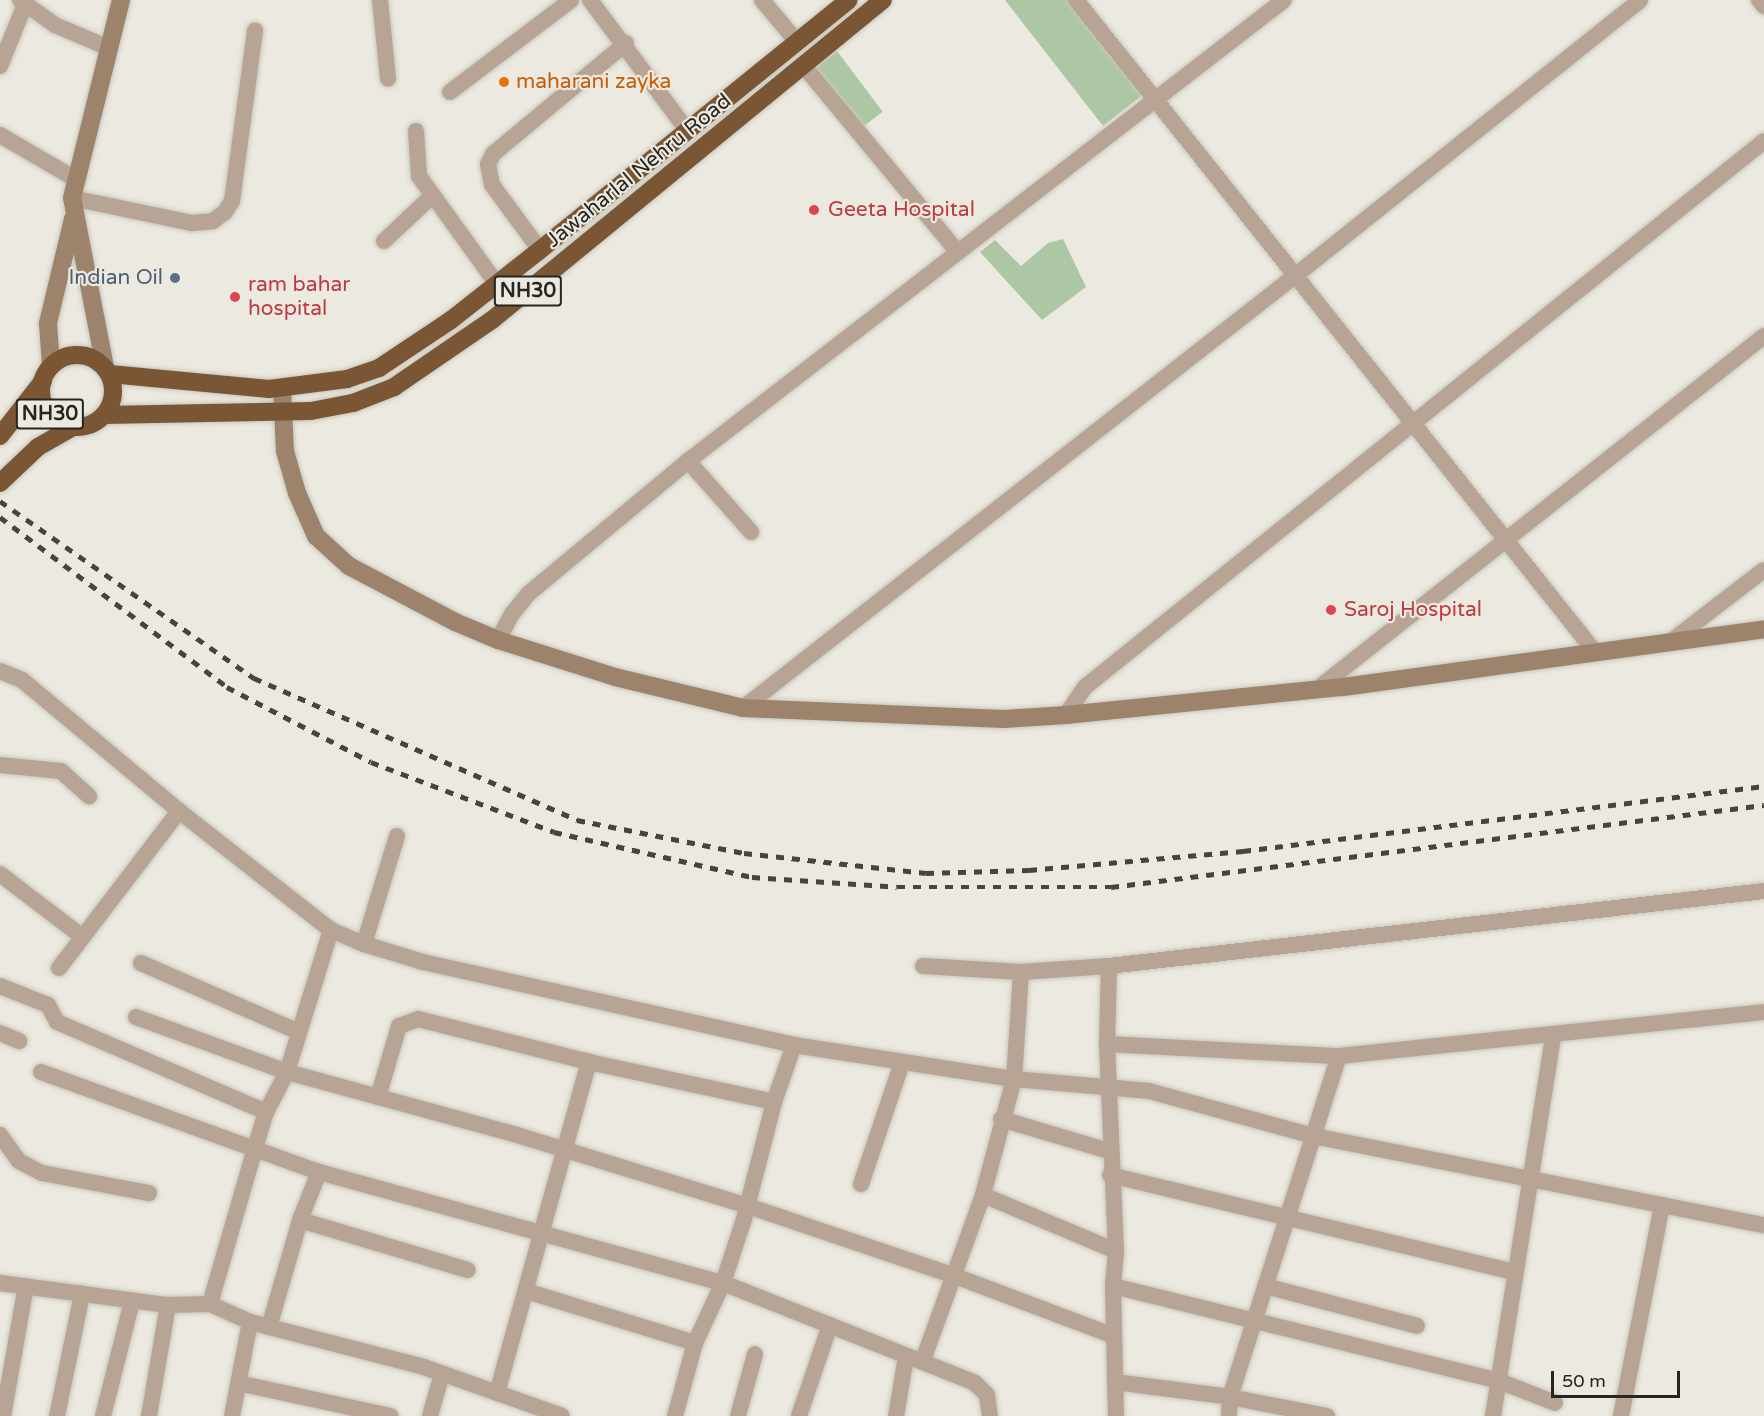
<!DOCTYPE html>
<style>
body{margin:0}
#map{position:relative;width:1764px;height:1416px;overflow:hidden;background:#eceae0;font-family:"Varela Round",sans-serif}
div>[style]{position:absolute}
.green>*{inset:0;background:#adc6a3;transform-origin:0 0}
.roads{filter:drop-shadow(0 0 2px #c8c7be) drop-shadow(0 0 2px #c8c7be)}
.street>*{height:16px;margin:-8px;padding:0 8px;transform-origin:8px;border-radius:8px;background:#b7a495}
.secondary>*{height:18px;margin:-9px;padding:0 9px;transform-origin:9px;border-radius:9px;background:#9d836c}
.highway>*{height:18px;margin:-9px;padding:0 9px;transform-origin:9px;border-radius:9px;background:#7a5634}
.highway>.ring{margin:-9px;padding:0;box-sizing:content-box;background:none;border:18px solid #7a5634;border-radius:50%}
.rail>*{height:4.5px;margin-top:-2.25px;transform-origin:0;background:repeating-linear-gradient(90deg,#454440 0 8px,transparent 0 16px)}
.dots>*{width:16px;height:16px;translate:-50% -50%;box-sizing:border-box;border:3px solid #eceae0;border-radius:50%}
span{translate:-50% -50%;white-space:nowrap;text-align:center;line-height:1.15;-webkit-text-stroke:4.5px #eceae0;paint-order:stroke}
.shield-label span{padding:2px 4px;background:#eceae0;border:2px solid;border-radius:4px;-webkit-text-stroke-width:0}
.shield-label{font-size:20px;color:#262522;font-weight:700}
.food-label{font-size:21px;color:#c56008}
.left{translate:0 -50%;text-align:left}
.street-label{font-size:21px;color:#262522}
.health-label{font-size:21px;color:#be3a42}
.service-label{font-size:21px;color:#4e5e75}
.right{translate:-100% -50%;text-align:right}
.scale{position:absolute;left:1551px;top:1371px;width:129px;height:27px;box-sizing:border-box;border:3px solid #262522;border-top:0;padding-left:8px;font-size:18px;line-height:21px;white-space:nowrap;color:#262522;-webkit-text-stroke:4px #eceae0;paint-order:stroke}
</style>
<div id="map">
<div class="green">
<div style="clip-path:polygon(1005px 0,1073px 0,1145px 93px,1103px 126px)"></div>
<div style="left:837px;top:51px;width:76px;height:32px;rotate:53deg"></div>
<div style="clip-path:polygon(1063px 239px,1086px 287px,1042px 320px,980px 252px,995px 240px,1021px 266px,1048px 243px)"></div>
</div>
<div class="roads">
<div class="street">
<div style="left:20px;top:0;width:43px;rotate:35.5deg"></div>
<div style="left:55px;top:25px;width:59px;rotate:23.1deg"></div>
<div style="left:380px;top:0;width:79px;rotate:84.2deg"></div>
<div style="left:590px;top:0;width:161px;rotate:53.3deg"></div>
<div style="left:762px;top:0;width:55px;rotate:50.2deg"></div>
<div style="left:1076px;top:0;width:833px;rotate:51.48deg"></div>
<div style="left:1759px;top:0;width:8px;rotate:50deg"></div>
<div style="left:803px;top:65px;width:240px;rotate:50.4deg"></div>
<div style="left:0;top:66px;width:67px;rotate:-68deg"></div>
<div style="left:450px;top:92px;width:152px;rotate:-37.2deg"></div>
<div style="left:416px;top:131px;width:45px;rotate:86.2deg"></div>
<div style="left:419px;top:176px;width:133px;rotate:54.2deg"></div>
<div style="left:0;top:135px;width:89px;rotate:30.3deg"></div>
<div style="left:72px;top:198px;width:123px;rotate:11.8deg"></div>
<div style="left:192px;top:223px;width:21px;rotate:-5deg"></div>
<div style="left:213px;top:221px;width:15px;rotate:-37deg"></div>
<div style="left:225px;top:212px;width:13px;rotate:-58deg"></div>
<div style="left:232px;top:201px;width:172px;rotate:-82.3deg"></div>
<div style="left:384px;top:241px;width:66px;rotate:-43.2deg"></div>
<div style="left:540px;top:250px;width:81px;rotate:-126.4deg"></div>
<div style="left:492px;top:185px;width:21px;rotate:-101deg"></div>
<div style="left:488px;top:164px;width:11px;rotate:-63deg"></div>
<div style="left:493px;top:154px;width:173px;rotate:-39.8deg"></div>
<div style="left:688px;top:461px;width:95px;rotate:48.4deg"></div>
<div style="left:498px;top:640px;width:30px;rotate:-62deg"></div>
<div style="left:512px;top:614px;width:26px;rotate:-51deg"></div>
<div style="left:528px;top:594px;width:208px;rotate:-39.7deg"></div>
<div style="left:688px;top:461px;width:753px;rotate:-37.72deg"></div>
<div style="left:1670px;top:642px;width:118px;rotate:-37.5deg"></div>
<div style="left:0;top:671px;width:24px;rotate:22deg"></div>
<div style="left:22px;top:680px;width:204px;rotate:39.8deg"></div>
<div style="left:179px;top:811px;width:193px;rotate:38.1deg"></div>
<div style="left:331px;top:930px;width:36px;rotate:23deg"></div>
<div style="left:364px;top:944px;width:62px;rotate:17deg"></div>
<div style="left:423px;top:962px;width:380px;rotate:12.6deg"></div>
<div style="left:794px;top:1045px;width:223px;rotate:8.8deg"></div>
<div style="left:1014px;top:1079px;width:136px;rotate:5.1deg"></div>
<div style="left:1149px;top:1091px;width:170px;rotate:15.3deg"></div>
<div style="left:1313px;top:1136px;width:460px;rotate:11.2deg"></div>
<div style="left:1321px;top:686px;width:565px;rotate:-38.31deg"></div>
<div style="left:743px;top:708px;width:702px;rotate:-38.06deg"></div>
<div style="left:1296px;top:275px;width:440px;rotate:-38.6deg"></div>
<div style="left:1066px;top:715px;width:34px;rotate:-56deg"></div>
<div style="left:1085px;top:687px;width:871px;rotate:-38.8deg"></div>
<div style="left:0;top:765px;width:61px;rotate:5.6deg"></div>
<div style="left:61px;top:771px;width:38px;rotate:42deg"></div>
<div style="left:0;top:874px;width:101px;rotate:37.3deg"></div>
<div style="left:364px;top:944px;width:113px;rotate:-73deg"></div>
<div style="left:141px;top:963px;width:172px;rotate:23.6deg"></div>
<div style="left:923px;top:966px;width:98px;rotate:3.5deg"></div>
<div style="left:1021px;top:972px;width:88px;rotate:-3.9deg"></div>
<div style="left:1109px;top:966px;width:659px;rotate:-6.53deg"></div>
<div style="left:1109px;top:966px;width:78px;rotate:91.5deg"></div>
<div style="left:1107px;top:1044px;width:207px;rotate:87.5deg"></div>
<div style="left:1116px;top:1251px;width:35px;rotate:95deg"></div>
<div style="left:1113px;top:1286px;width:130px;rotate:88.7deg"></div>
<div style="left:59px;top:968px;width:198px;rotate:-52.6deg"></div>
<div style="left:1021px;top:972px;width:107px;rotate:93.7deg"></div>
<div style="left:1014px;top:1079px;width:120px;rotate:105deg"></div>
<div style="left:983px;top:1195px;width:144px;rotate:22.8deg"></div>
<div style="left:0;top:986px;width:52px;rotate:21.6deg"></div>
<div style="left:48px;top:1005px;width:19px;rotate:62deg"></div>
<div style="left:57px;top:1022px;width:228px;rotate:23.3deg"></div>
<div style="left:136px;top:1017px;width:161px;rotate:20deg"></div>
<div style="left:287px;top:1072px;width:238px;rotate:15.3deg"></div>
<div style="left:517px;top:1135px;width:239px;rotate:17.1deg"></div>
<div style="left:745px;top:1205px;width:222px;rotate:18.7deg"></div>
<div style="left:955px;top:1276px;width:170px;rotate:20.7deg"></div>
<div style="left:0;top:1033px;width:21px;rotate:23deg"></div>
<div style="left:1107px;top:1044px;width:232px;rotate:3deg"></div>
<div style="left:1339px;top:1056px;width:427px;rotate:-5.9deg"></div>
<div style="left:41px;top:1072px;width:295px;rotate:19.8deg"></div>
<div style="left:319px;top:1172px;width:419px;rotate:15.4deg"></div>
<div style="left:723px;top:1283px;width:271px;rotate:21.6deg"></div>
<div style="left:975px;top:1383px;width:17px;rotate:45deg"></div>
<div style="left:987px;top:1395px;width:21px;rotate:82deg"></div>
<div style="left:378px;top:1097px;width:74px;rotate:-73.5deg"></div>
<div style="left:399px;top:1026px;width:20px;rotate:-20deg"></div>
<div style="left:418px;top:1019px;width:176px;rotate:14.1deg"></div>
<div style="left:589px;top:1062px;width:189px;rotate:12.2deg"></div>
<div style="left:1001px;top:1119px;width:113px;rotate:16.5deg"></div>
<div style="left:0;top:1135px;width:32px;rotate:54deg"></div>
<div style="left:19px;top:1161px;width:26px;rotate:28deg"></div>
<div style="left:42px;top:1173px;width:109px;rotate:10.6deg"></div>
<div style="left:1110px;top:1175px;width:416px;rotate:13.5deg"></div>
<div style="left:861px;top:1184px;width:128px;rotate:-71.3deg"></div>
<div style="left:300px;top:1220px;width:175px;rotate:16.6deg"></div>
<div style="left:0;top:1283px;width:169px;rotate:7.5deg"></div>
<div style="left:168px;top:1305px;width:42px;rotate:-1.4deg"></div>
<div style="left:210px;top:1304px;width:44px;rotate:24.2deg"></div>
<div style="left:250px;top:1322px;width:180px;rotate:14.5deg"></div>
<div style="left:424px;top:1367px;width:146px;rotate:19.5deg"></div>
<div style="left:1113px;top:1286px;width:398px;rotate:13.8deg"></div>
<div style="left:1499px;top:1381px;width:60px;rotate:21.4deg"></div>
<div style="left:1265px;top:1286px;width:157px;rotate:14.7deg"></div>
<div style="left:526px;top:1291px;width:177px;rotate:17.1deg"></div>
<div style="left:210px;top:1304px;width:162px;rotate:-73.9deg"></div>
<div style="left:255px;top:1148px;width:38px;rotate:-73deg"></div>
<div style="left:266px;top:1112px;width:45px;rotate:-62.3deg"></div>
<div style="left:287px;top:1072px;width:149px;rotate:-72.8deg"></div>
<div style="left:269px;top:1327px;width:111px;rotate:-73.8deg"></div>
<div style="left:300px;top:1220px;width:52px;rotate:-68.4deg"></div>
<div style="left:923px;top:1360px;width:176px;rotate:-70deg"></div>
<div style="left:1115px;top:1382px;width:116px;rotate:7.4deg"></div>
<div style="left:1230px;top:1397px;width:99px;rotate:11.1deg"></div>
<div style="left:238px;top:1383px;width:156px;rotate:12.2deg"></div>
<div style="left:497px;top:1393px;width:344px;rotate:-74.5deg"></div>
<div style="left:3px;top:1416px;width:132px;rotate:-80deg"></div>
<div style="left:57px;top:1416px;width:125px;rotate:-78.4deg"></div>
<div style="left:103px;top:1416px;width:119px;rotate:-75.8deg"></div>
<div style="left:149px;top:1416px;width:113px;rotate:-80.3deg"></div>
<div style="left:232px;top:1416px;width:96px;rotate:-79.2deg"></div>
<div style="left:430px;top:1416px;width:44px;rotate:-74.1deg"></div>
<div style="left:675px;top:1416px;width:76px;rotate:-74.7deg"></div>
<div style="left:695px;top:1343px;width:66px;rotate:-65deg"></div>
<div style="left:723px;top:1283px;width:67px;rotate:-71.8deg"></div>
<div style="left:744px;top:1219px;width:121px;rotate:-75.6deg"></div>
<div style="left:774px;top:1102px;width:60px;rotate:-70.7deg"></div>
<div style="left:738px;top:1416px;width:64px;rotate:-74.7deg"></div>
<div style="left:799px;top:1416px;width:96px;rotate:-71.2deg"></div>
<div style="left:896px;top:1416px;width:60px;rotate:-80.4deg"></div>
<div style="left:1229px;top:1416px;width:19px;rotate:-87deg"></div>
<div style="left:1230px;top:1397px;width:358px;rotate:-72.3deg"></div>
<div style="left:1493px;top:1416px;width:385px;rotate:-81deg"></div>
<div style="left:1621px;top:1416px;width:215px;rotate:-79deg"></div>
</div>
<div class="secondary">
<div style="left:51px;top:366px;width:43px;rotate:-94deg"></div>
<div style="left:48px;top:323px;width:107px;rotate:-76.5deg"></div>
<div style="left:105px;top:367px;width:172px;rotate:-101deg"></div>
<div style="left:72px;top:198px;width:204px;rotate:-76.1deg"></div>
<div style="left:282px;top:388px;width:63px;rotate:87.3deg"></div>
<div style="left:285px;top:451px;width:44px;rotate:74.1deg"></div>
<div style="left:297px;top:493px;width:47px;rotate:66.2deg"></div>
<div style="left:316px;top:536px;width:45px;rotate:42.3deg"></div>
<div style="left:349px;top:566px;width:120px;rotate:27.8deg"></div>
<div style="left:455px;top:622px;width:47px;rotate:22.7deg"></div>
<div style="left:498px;top:640px;width:123px;rotate:17.5deg"></div>
<div style="left:615px;top:677px;width:132px;rotate:13.6deg"></div>
<div style="left:743px;top:708px;width:261px;rotate:2.4deg"></div>
<div style="left:1004px;top:719px;width:62px;rotate:-3.7deg"></div>
<div style="left:1066px;top:715px;width:278px;rotate:-5.8deg"></div>
<div style="left:1343px;top:687px;width:425px;rotate:-7.8deg"></div>
</div>
<div class="highway">
<div class="ring" style="left:41px;top:355px;width:54px;height:54px"></div>
<div style="left:110px;top:374px;width:160px;rotate:5.4deg"></div>
<div style="left:269px;top:389px;width:79px;rotate:-7.3deg"></div>
<div style="left:347px;top:379px;width:34px;rotate:-19deg"></div>
<div style="left:379px;top:368px;width:87px;rotate:-33.7deg"></div>
<div style="left:451px;top:320px;width:113px;rotate:-38.2deg"></div>
<div style="left:540px;top:250px;width:397px;rotate:-39deg"></div>
<div style="left:104px;top:415px;width:207px;rotate:-1.1deg"></div>
<div style="left:311px;top:411px;width:43px;rotate:-10.8deg"></div>
<div style="left:353px;top:403px;width:44px;rotate:-21.3deg"></div>
<div style="left:394px;top:387px;width:119px;rotate:-34.4deg"></div>
<div style="left:492px;top:320px;width:505px;rotate:-39.3deg"></div>
<div style="left:0;top:436px;width:70px;rotate:-52deg"></div>
<div style="left:0;top:483px;width:52px;rotate:-43.5deg"></div>
<div style="left:38px;top:447px;width:40px;rotate:-29.7deg"></div>
</div>
</div>
<div class="rail">
<div style="left:0;top:501px;width:310px;rotate:34.9deg"></div>
<div style="left:254px;top:678px;width:353px;rotate:23.7deg"></div>
<div style="left:577px;top:820px;width:170px;rotate:11.2deg"></div>
<div style="left:744px;top:853px;width:183px;rotate:6.3deg"></div>
<div style="left:926px;top:873px;width:103px;rotate:-1.7deg"></div>
<div style="left:1029px;top:870px;width:215px;rotate:-5.1deg"></div>
<div style="left:1243px;top:851px;width:525px;rotate:-7.11deg"></div>
<div style="left:0;top:517px;width:284px;rotate:36.8deg"></div>
<div style="left:227px;top:687px;width:162px;rotate:27.5deg"></div>
<div style="left:371px;top:762px;width:196px;rotate:20.9deg"></div>
<div style="left:554px;top:832px;width:203px;rotate:12.8deg"></div>
<div style="left:752px;top:877px;width:145px;rotate:3.9deg"></div>
<div style="left:897px;top:887px;width:214px"></div>
<div style="left:1111px;top:887px;width:658px;rotate:-7.16deg"></div>
</div>
<div class="dots">
<div style="left:504px;top:82px;background:#e8710a"></div>
<div style="left:814px;top:210px;background:#e0444e"></div>
<div style="left:175px;top:278px;background:#5c6f8a"></div>
<div style="left:235px;top:297px;background:#e0444e"></div>
<div style="left:1331px;top:610px;background:#e0444e"></div>
</div>
<div class="shield-label">
<span style="left:528px;top:291px">NH30</span>
<span style="left:50px;top:414px">NH30</span>
</div>
<div class="food-label">
<span class="left" style="left:516px;top:82px">maharani zayka</span>
</div>
<div class="street-label">
<span style="left:639px;top:171px;rotate:-39deg">Jawaharlal Nehru Road</span>
</div>
<div class="health-label">
<span class="left" style="left:828px;top:210px">Geeta Hospital</span>
<span class="left" style="left:248px;top:297px">ram bahar<br>hospital</span>
<span class="left" style="left:1344px;top:610px">Saroj Hospital</span>
</div>
<div class="service-label">
<span class="right" style="left:163px;top:278px">Indian Oil</span>
</div>
<div class="scale">50 m</div>
</div>
